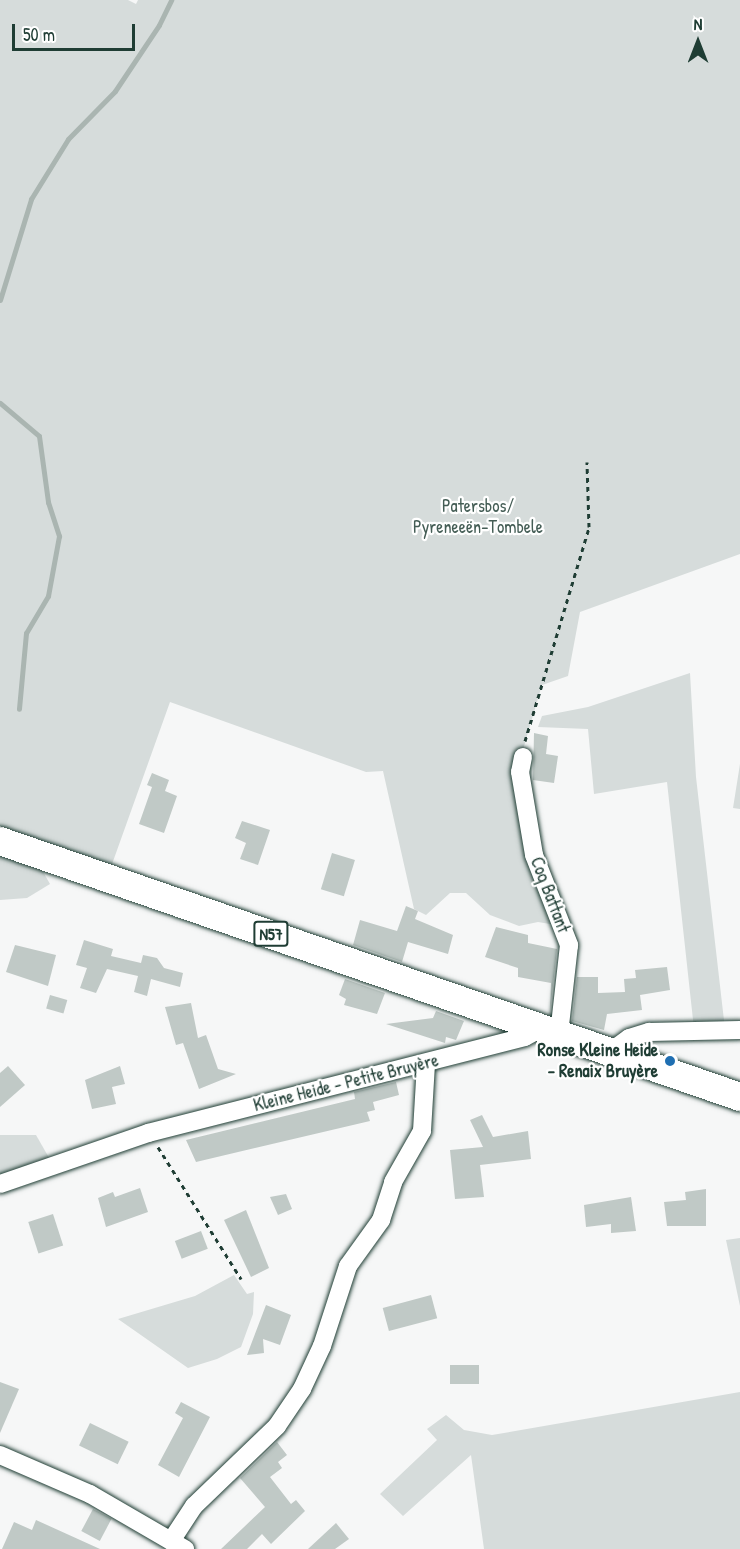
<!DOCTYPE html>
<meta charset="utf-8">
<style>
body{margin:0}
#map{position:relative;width:740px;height:1549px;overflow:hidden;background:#f6f7f7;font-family:"Patrick Hand",sans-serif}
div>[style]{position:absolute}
.green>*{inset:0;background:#d6dcdb}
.stream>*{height:5px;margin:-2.5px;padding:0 2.5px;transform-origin:2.5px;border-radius:2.5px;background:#aab5b1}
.building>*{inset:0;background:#c0c9c6;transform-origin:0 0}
.path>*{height:3px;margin-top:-1.5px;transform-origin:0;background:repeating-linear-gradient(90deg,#1f3d34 0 4.5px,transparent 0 9px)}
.roads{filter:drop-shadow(0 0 2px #1f3d34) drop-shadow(0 0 2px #1f3d34)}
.minor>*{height:18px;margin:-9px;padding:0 9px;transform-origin:9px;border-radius:9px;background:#fff}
.primary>*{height:28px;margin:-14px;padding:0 14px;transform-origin:14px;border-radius:14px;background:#fff}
.dots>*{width:16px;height:16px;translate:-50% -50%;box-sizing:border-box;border:3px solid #fff;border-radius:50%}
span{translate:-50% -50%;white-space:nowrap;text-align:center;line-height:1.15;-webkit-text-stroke:4.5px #fff;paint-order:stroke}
.shield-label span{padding:2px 4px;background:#fff;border:2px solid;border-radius:4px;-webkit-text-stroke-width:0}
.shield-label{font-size:16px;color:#1f3d34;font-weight:700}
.park-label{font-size:18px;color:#445d55}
.street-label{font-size:18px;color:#1f3d34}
.poi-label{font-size:18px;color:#1f3d34;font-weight:700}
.right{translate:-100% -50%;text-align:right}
.north{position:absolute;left:668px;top:12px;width:60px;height:60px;-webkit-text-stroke:4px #fff;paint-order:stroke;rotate:0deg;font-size:16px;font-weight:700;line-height:24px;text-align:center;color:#1f3d34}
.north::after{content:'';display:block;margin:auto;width:21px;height:27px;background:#1f3d34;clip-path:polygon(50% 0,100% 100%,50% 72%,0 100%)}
.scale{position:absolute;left:12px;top:24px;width:123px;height:27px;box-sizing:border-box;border:3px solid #1f3d34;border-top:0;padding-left:8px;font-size:18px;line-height:21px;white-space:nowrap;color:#1f3d34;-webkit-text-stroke:4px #fff;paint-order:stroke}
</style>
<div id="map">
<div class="green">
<div style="clip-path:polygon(0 0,128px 0,136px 4px,138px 0,740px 0,740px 554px,580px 612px,568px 676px,542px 685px,517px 770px,556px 925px,538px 922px,519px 926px,490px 915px,466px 893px,450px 893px,426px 915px,414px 909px,383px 771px,366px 772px,170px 702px,111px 867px,0 828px)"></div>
<div style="clip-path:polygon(690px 673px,696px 777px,725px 1029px,694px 1029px,667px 782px,594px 794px,588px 729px,538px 727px,542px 716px,588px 707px)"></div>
<div style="clip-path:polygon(740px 764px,740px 809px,733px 808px)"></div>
<div style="clip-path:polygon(0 855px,42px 870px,50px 884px,27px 898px,0 900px)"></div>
<div style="clip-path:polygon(0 1135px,36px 1135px,52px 1163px,0 1181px)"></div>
<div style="clip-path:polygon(740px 1238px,740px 1306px,726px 1240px)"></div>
<div style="clip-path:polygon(234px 1275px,247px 1294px,254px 1292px,253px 1314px,241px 1347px,217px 1359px,188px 1368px,118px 1319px,195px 1296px)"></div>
<div style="clip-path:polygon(740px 1392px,740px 1549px,484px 1549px,471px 1455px,403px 1516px,380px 1494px,437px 1440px,427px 1429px,446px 1415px,464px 1430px,492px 1435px)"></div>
</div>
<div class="stream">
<div style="left:0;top:300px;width:106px;rotate:-72.9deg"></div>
<div style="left:31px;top:199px;width:70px;rotate:-58.3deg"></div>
<div style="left:68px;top:139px;width:67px;rotate:-45.6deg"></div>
<div style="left:115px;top:91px;width:79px;rotate:-56.3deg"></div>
<div style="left:159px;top:25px;width:28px;rotate:-64deg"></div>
<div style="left:0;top:403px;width:51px;rotate:40.2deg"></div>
<div style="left:39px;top:436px;width:67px;rotate:82.2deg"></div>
<div style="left:48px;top:502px;width:36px;rotate:72deg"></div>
<div style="left:59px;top:536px;width:61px;rotate:100.4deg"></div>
<div style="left:48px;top:596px;width:43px;rotate:120.7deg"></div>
<div style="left:26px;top:633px;width:76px;rotate:95.3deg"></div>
</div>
<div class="building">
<div style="clip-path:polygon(534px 733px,548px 736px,546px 754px,558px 756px,554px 783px,533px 780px)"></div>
<div style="clip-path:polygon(152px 773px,169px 780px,165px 791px,177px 796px,164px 833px,139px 824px,152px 787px,147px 785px)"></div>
<div style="clip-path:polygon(242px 821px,270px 830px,258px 865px,240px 859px,246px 843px,235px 838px)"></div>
<div style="left:332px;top:853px;width:24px;height:38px;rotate:17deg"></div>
<div style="clip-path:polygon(406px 906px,418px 911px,415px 919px,453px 935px,448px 954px,408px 942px,402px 962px,353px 945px,360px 920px,397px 931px)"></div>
<div style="clip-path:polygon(496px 927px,528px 935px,528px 943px,557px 949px,550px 1012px,551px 983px,518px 977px,518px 968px,485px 957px)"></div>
<div style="clip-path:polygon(84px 940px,113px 949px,111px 956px,141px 963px,143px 955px,157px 958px,164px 968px,183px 973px,180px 987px,151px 979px,147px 996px,134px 992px,138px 976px,107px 969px,96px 993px,80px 988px,87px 968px,76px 965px)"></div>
<div style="clip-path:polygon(15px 945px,56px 955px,48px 986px,6px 972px)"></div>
<div style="clip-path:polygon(667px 967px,670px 990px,640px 995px,642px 1010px,607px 1014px,604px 1030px,572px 1021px,577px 977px,598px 977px,598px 993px,625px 992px,624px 979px,636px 978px,635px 970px)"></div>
<div style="clip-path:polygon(345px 979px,385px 993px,377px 1014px,344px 1005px,346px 999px,339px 995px)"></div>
<div style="left:50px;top:995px;width:18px;height:14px;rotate:16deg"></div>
<div style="clip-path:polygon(191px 1003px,198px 1038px,206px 1035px,218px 1069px,236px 1074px,199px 1089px,183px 1043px,176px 1045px,165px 1007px)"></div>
<div style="clip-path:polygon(436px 1011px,464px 1021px,456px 1040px,446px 1037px,445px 1043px,386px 1024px,433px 1018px)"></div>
<div style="clip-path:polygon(8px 1066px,25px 1085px,0 1107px,0 1073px)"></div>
<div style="clip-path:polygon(120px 1066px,125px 1084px,112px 1087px,116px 1104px,92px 1109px,85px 1080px)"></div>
<div style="clip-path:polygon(396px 1082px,399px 1095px,373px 1102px,375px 1110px,367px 1112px,370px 1121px,196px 1162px,186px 1140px,355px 1099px,354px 1092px)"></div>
<div style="clip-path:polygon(482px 1115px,493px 1137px,528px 1131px,531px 1159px,480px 1165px,484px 1197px,455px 1199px,450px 1150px,483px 1147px,470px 1120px)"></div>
<div style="clip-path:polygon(140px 1188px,148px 1212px,106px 1227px,98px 1198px,113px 1192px,115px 1197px)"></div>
<div style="clip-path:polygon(706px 1189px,706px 1226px,667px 1226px,664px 1202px,686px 1200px,685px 1192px)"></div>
<div style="clip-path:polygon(286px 1194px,292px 1209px,278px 1215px,270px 1197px)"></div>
<div style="clip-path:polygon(631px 1197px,636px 1231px,611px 1233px,611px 1224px,586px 1227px,584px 1205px)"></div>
<div style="clip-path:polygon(246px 1210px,269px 1268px,251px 1277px,224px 1220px)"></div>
<div style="left:53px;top:1214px;width:33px;height:26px;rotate:72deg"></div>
<div style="left:201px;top:1231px;width:19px;height:28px;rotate:69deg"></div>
<div style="left:431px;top:1295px;width:24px;height:50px;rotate:75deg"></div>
<div style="clip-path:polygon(266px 1305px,291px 1315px,280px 1345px,263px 1339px,264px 1353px,247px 1355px)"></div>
<div style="left:479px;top:1365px;width:19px;height:29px;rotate:90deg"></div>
<div style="clip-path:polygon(0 1382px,19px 1389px,0 1433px)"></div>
<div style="clip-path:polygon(181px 1402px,210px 1417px,179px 1477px,158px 1465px,183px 1418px,175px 1413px)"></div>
<div style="left:90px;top:1423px;width:43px;height:25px;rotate:26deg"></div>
<div style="clip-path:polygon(277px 1442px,287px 1455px,278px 1462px,282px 1468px,270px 1477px,291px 1504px,296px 1500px,305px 1511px,271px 1544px,262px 1534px,247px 1549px,221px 1549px,265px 1507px,240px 1478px)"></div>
<div style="left:93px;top:1509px;width:21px;height:25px;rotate:28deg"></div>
<div style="clip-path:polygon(36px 1520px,100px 1549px,2px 1549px,14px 1522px,32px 1530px)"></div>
<div style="clip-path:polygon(336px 1523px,349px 1539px,335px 1549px,308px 1549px)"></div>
</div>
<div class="path">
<div style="left:525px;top:741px;width:223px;rotate:-73.3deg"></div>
<div style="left:589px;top:527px;width:65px;rotate:-91.8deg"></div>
<div style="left:158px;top:1147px;width:156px;rotate:57.8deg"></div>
</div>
<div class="roads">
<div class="minor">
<div style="left:523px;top:757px;width:15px;rotate:101deg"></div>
<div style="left:520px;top:772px;width:84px;rotate:80.4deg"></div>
<div style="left:534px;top:855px;width:97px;rotate:68.7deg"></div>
<div style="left:569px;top:945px;width:90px;rotate:96.4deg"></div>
<div style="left:610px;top:1052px;width:24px;rotate:-36deg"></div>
<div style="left:629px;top:1038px;width:21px;rotate:-17deg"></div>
<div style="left:649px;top:1032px;width:91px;rotate:-1.3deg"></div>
<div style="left:0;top:1184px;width:157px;rotate:-19deg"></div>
<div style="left:148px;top:1133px;width:389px;rotate:-14.3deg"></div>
<div style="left:525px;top:1037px;width:18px;rotate:-29deg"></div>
<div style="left:0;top:1455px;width:98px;rotate:23.4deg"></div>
<div style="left:90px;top:1494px;width:110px;rotate:30.1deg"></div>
<div style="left:171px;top:1541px;width:42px;rotate:-56.7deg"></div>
<div style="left:194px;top:1506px;width:115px;rotate:-43.9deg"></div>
<div style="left:277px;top:1426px;width:45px;rotate:-56deg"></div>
<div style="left:302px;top:1389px;width:47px;rotate:-65.1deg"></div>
<div style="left:322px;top:1346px;width:84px;rotate:-72deg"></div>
<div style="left:348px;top:1266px;width:57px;rotate:-54.3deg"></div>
<div style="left:381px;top:1220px;width:40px;rotate:-72deg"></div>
<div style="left:393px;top:1182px;width:59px;rotate:-60.4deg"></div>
<div style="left:422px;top:1131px;width:68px;rotate:-86.6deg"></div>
</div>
<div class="primary">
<div style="left:0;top:841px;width:783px;rotate:19.08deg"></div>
</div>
</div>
<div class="dots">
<div style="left:670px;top:1061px;background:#1f6fb2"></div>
</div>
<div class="shield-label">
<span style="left:271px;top:934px">N57</span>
</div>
<div class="park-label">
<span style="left:478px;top:517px">Patersbos/<br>Pyreneeën-Tombele</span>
</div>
<div class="street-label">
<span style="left:550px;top:895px;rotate:69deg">Coq Battant</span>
<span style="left:346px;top:1083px;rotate:-14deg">Kleine Heide - Petite Bruyère</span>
</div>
<div class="poi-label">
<span class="right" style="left:658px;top:1061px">Ronse Kleine Heide<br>- Renaix Bruyère</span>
</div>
<div class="north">N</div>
<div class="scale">50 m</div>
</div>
